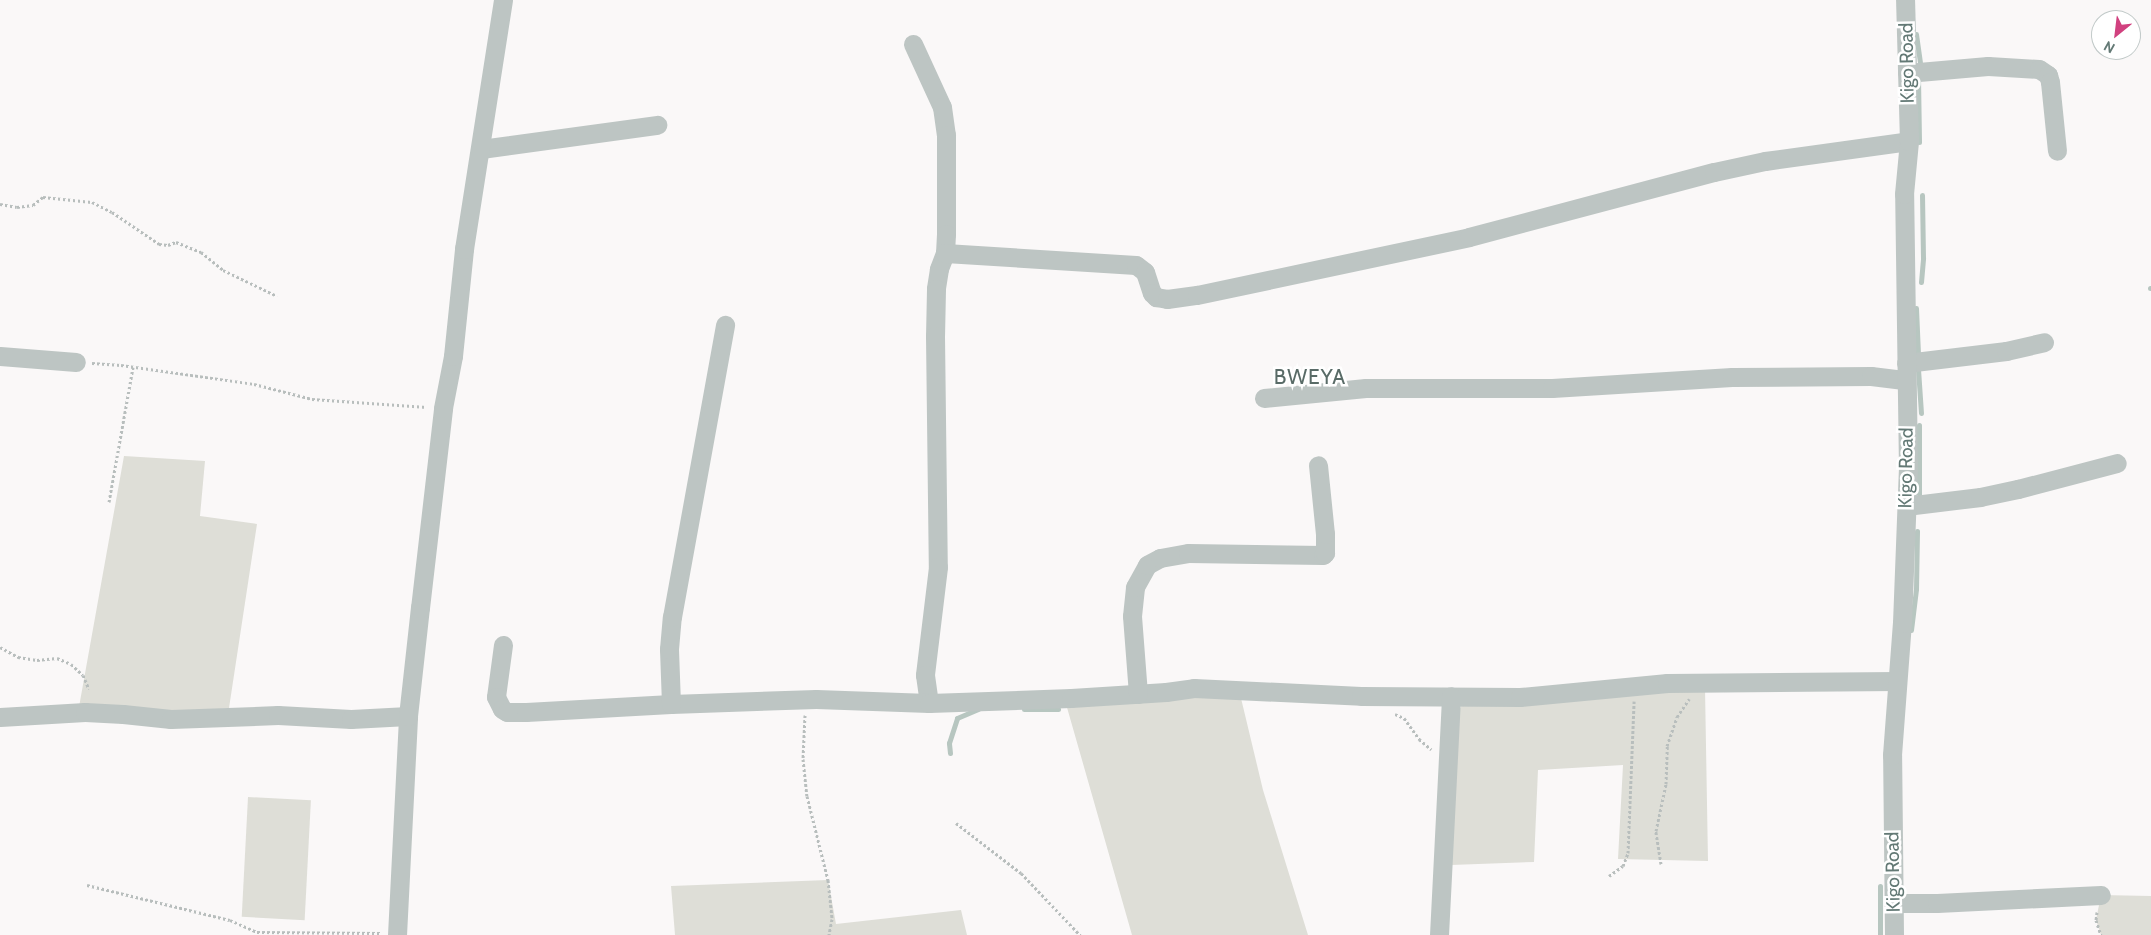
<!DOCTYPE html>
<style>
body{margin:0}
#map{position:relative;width:2151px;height:935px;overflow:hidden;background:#faf8f8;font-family:Cabin,sans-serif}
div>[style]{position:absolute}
.green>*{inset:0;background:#deded7;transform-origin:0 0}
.stream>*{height:5px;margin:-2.5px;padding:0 2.5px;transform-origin:2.5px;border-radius:2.5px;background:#b7c6c0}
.path>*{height:3px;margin-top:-1.5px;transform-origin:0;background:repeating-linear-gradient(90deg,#b8bebd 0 2.5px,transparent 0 5px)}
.minor>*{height:19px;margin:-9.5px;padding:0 9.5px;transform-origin:9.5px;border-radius:9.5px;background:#bdc5c3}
span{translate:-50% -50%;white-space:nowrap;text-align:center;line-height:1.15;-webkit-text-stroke:5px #fff;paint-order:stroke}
.street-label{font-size:19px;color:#637975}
.quarter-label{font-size:21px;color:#596b67;letter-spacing:1px}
.north{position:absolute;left:2091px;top:10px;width:50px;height:50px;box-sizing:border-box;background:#fff;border:1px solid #c1c9c8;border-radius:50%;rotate:209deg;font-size:14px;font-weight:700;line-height:20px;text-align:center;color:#637975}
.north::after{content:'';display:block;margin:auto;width:18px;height:22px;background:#d1417f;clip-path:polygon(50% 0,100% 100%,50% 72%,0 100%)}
</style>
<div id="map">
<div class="green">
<div style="clip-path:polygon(124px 456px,205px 461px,200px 516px,257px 524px,229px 708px,183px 713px,79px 707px)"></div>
<div style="clip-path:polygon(1705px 688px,1708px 861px,1618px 859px,1623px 765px,1538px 770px,1534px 862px,1451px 865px,1457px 714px,1463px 703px)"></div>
<div style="clip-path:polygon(1240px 694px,1263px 790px,1308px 935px,1132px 935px,1066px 704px)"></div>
<div style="left:248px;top:797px;width:63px;height:120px;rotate:3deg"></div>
<div style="clip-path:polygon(828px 880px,836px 924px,961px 910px,967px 935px,675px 935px,671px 886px)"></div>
<div style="clip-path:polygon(2101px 895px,2151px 896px,2151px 935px,2101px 935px,2096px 920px)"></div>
</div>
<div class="stream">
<div style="left:1916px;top:34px;width:28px;rotate:82deg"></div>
<div style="left:1918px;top:77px;width:65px;rotate:89.1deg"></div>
<div style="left:1921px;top:282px;width:24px;rotate:-85deg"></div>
<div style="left:1923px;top:258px;width:63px;rotate:-90.9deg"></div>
<div style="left:2150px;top:288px;width:1px"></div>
<div style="left:1916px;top:308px;width:45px;rotate:87.5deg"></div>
<div style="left:1918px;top:369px;width:44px;rotate:86.1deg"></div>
<div style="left:1919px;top:494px;width:69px;rotate:-90deg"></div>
<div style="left:1911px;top:630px;width:41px;rotate:-83deg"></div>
<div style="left:1916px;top:589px;width:58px;rotate:-89deg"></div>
<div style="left:1024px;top:709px;width:34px"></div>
<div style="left:950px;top:753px;width:10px;rotate:-96deg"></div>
<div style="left:949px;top:743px;width:26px;rotate:-72deg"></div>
<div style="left:957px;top:718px;width:23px;rotate:-23deg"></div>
<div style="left:1880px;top:886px;width:49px;rotate:90deg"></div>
</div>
<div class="path">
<div style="left:0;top:204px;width:17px;rotate:10deg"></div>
<div style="left:17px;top:207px;width:16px;rotate:-7deg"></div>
<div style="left:33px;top:205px;width:13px;rotate:-39deg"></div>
<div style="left:43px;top:197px;width:49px;rotate:5.8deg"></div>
<div style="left:92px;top:202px;width:22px;rotate:27deg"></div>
<div style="left:112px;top:212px;width:57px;rotate:34.2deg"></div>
<div style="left:159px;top:244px;width:9px;rotate:6deg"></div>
<div style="left:168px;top:245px;width:9px;rotate:-21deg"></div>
<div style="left:176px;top:242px;width:27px;rotate:22deg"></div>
<div style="left:201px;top:252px;width:28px;rotate:39deg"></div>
<div style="left:223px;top:270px;width:60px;rotate:25.7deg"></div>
<div style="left:92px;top:363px;width:29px;rotate:4deg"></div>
<div style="left:121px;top:365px;width:134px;rotate:8.1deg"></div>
<div style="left:254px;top:384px;width:60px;rotate:14.5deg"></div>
<div style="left:312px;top:399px;width:115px;rotate:4deg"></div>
<div style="left:109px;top:502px;width:137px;rotate:-79.9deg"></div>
<div style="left:0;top:647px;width:21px;rotate:29deg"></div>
<div style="left:18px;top:657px;width:19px;rotate:9deg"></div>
<div style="left:37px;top:660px;width:20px;rotate:-6deg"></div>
<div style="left:57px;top:658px;width:15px;rotate:23deg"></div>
<div style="left:71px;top:664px;width:16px;rotate:43deg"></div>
<div style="left:83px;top:675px;width:15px;rotate:67deg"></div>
<div style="left:1395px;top:714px;width:10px;rotate:24deg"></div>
<div style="left:1404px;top:718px;width:26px;rotate:54deg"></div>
<div style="left:1419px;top:739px;width:16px;rotate:40deg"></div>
<div style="left:805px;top:715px;width:44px;rotate:92.6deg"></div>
<div style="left:803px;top:759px;width:37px;rotate:84deg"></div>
<div style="left:807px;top:796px;width:87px;rotate:76deg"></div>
<div style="left:828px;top:880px;width:39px;rotate:84deg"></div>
<div style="left:832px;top:919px;width:16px;rotate:101deg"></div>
<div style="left:956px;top:823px;width:82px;rotate:37.6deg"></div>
<div style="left:1021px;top:873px;width:86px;rotate:46.4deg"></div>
<div style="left:1661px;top:864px;width:33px;rotate:-99deg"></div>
<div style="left:1656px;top:831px;width:48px;rotate:-78deg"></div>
<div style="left:1666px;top:784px;width:38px;rotate:-88deg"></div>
<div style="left:1667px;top:746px;width:31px;rotate:-71deg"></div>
<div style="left:1677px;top:717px;width:22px;rotate:-56deg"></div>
<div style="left:1609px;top:876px;width:17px;rotate:-36deg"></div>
<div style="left:1623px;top:866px;width:14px;rotate:-69deg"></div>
<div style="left:1628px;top:853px;width:152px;rotate:-87.7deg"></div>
<div style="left:87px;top:885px;width:147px;rotate:13.8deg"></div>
<div style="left:230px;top:920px;width:30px;rotate:24deg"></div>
<div style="left:257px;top:932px;width:125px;rotate:0.5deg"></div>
<div style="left:2097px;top:912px;width:8px;rotate:97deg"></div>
<div style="left:2096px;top:920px;width:16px;rotate:72deg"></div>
</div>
<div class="minor">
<div style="left:913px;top:44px;width:69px;rotate:65.3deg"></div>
<div style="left:942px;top:107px;width:28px;rotate:82deg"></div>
<div style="left:946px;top:135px;width:99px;rotate:90deg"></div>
<div style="left:946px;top:234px;width:19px;rotate:93deg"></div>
<div style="left:945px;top:253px;width:17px;rotate:111deg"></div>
<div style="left:939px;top:269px;width:20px;rotate:99deg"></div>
<div style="left:936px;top:289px;width:47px;rotate:91.2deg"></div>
<div style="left:935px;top:336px;width:231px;rotate:89.3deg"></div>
<div style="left:938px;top:567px;width:109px;rotate:96.9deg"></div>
<div style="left:925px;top:675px;width:28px;rotate:82deg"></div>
<div style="left:1907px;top:73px;width:81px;rotate:-4.9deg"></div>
<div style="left:1988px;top:66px;width:51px;rotate:3.4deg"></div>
<div style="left:2039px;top:69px;width:11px;rotate:34deg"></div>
<div style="left:2048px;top:75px;width:7px;rotate:74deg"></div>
<div style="left:2050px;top:82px;width:69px;rotate:84.2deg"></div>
<div style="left:481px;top:149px;width:178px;rotate:-7.8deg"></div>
<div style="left:945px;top:253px;width:191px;rotate:3.6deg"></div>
<div style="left:1136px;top:265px;width:11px;rotate:38deg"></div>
<div style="left:1145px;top:272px;width:22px;rotate:72deg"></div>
<div style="left:1152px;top:293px;width:6px;rotate:45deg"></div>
<div style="left:1156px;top:297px;width:11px;rotate:10deg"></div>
<div style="left:1167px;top:299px;width:30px;rotate:-8deg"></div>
<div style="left:1197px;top:295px;width:278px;rotate:-12deg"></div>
<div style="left:1469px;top:237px;width:253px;rotate:-14.9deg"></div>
<div style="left:1714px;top:172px;width:52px;rotate:-12.2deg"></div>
<div style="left:1765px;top:161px;width:145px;rotate:-7.9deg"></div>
<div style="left:0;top:356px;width:76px;rotate:4.5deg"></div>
<div style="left:1906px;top:363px;width:101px;rotate:-6.8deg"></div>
<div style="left:2006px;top:351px;width:39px;rotate:-13deg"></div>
<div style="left:1264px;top:398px;width:102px;rotate:-5.6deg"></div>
<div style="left:1366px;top:388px;width:186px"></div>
<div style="left:1552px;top:388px;width:180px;rotate:-3.5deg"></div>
<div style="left:1732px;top:377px;width:139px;rotate:-0.4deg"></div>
<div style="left:1871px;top:376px;width:35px;rotate:7deg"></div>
<div style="left:1906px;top:506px;width:75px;rotate:-6.9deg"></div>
<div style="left:1980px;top:497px;width:39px;rotate:-12deg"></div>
<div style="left:2018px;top:489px;width:102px;rotate:-14.7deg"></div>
<div style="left:503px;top:645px;width:52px;rotate:97.7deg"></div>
<div style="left:496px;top:697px;width:13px;rotate:63deg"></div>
<div style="left:502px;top:709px;width:6px;rotate:31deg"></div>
<div style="left:507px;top:712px;width:19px"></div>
<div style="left:526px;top:712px;width:145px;rotate:-3.2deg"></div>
<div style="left:671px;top:704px;width:145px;rotate:-2deg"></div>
<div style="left:816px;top:699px;width:113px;rotate:2deg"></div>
<div style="left:929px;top:703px;width:142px;rotate:-2deg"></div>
<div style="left:1071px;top:698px;width:95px;rotate:-3.6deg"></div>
<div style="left:1166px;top:692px;width:28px;rotate:-8deg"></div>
<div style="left:1194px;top:688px;width:167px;rotate:2.7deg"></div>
<div style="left:1361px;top:696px;width:159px;rotate:0.4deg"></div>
<div style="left:1520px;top:697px;width:148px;rotate:-5.4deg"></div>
<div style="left:1667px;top:683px;width:230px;rotate:-0.5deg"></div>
<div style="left:1138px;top:694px;width:78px;rotate:-94.4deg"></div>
<div style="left:1132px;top:616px;width:29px;rotate:-84deg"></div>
<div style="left:1135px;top:587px;width:25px;rotate:-61deg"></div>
<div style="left:1147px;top:565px;width:15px;rotate:-28deg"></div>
<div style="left:1160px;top:558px;width:28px;rotate:-10deg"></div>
<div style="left:1188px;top:553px;width:135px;rotate:0.8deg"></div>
<div style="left:1323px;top:555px;width:3px;rotate:-45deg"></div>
<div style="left:1325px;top:553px;width:19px;rotate:-90deg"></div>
<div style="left:1325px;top:534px;width:69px;rotate:-95.8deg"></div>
<div style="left:671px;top:704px;width:55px;rotate:-92.1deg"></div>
<div style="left:669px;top:649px;width:32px;rotate:-85deg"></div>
<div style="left:672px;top:617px;width:297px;rotate:-79.7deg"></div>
<div style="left:0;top:717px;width:85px;rotate:-3.4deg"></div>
<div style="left:85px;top:712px;width:38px;rotate:3deg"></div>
<div style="left:123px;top:714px;width:48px;rotate:5.9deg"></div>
<div style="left:171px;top:719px;width:107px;rotate:-2.1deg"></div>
<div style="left:278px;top:715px;width:73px;rotate:3.1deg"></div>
<div style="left:351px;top:719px;width:57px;rotate:-3deg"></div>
<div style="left:1894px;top:903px;width:43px"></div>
<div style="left:1937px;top:903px;width:164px;rotate:-2.8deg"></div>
<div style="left:397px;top:935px;width:219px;rotate:-87.1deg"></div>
<div style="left:408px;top:716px;width:109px;rotate:-83.7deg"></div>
<div style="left:420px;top:608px;width:201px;rotate:-83.4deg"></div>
<div style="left:443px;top:408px;width:53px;rotate:-79.1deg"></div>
<div style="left:453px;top:356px;width:108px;rotate:-84.1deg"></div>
<div style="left:464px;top:249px;width:252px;rotate:-81.1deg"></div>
<div style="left:1439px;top:935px;width:239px;rotate:-87.1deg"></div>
<div style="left:1894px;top:935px;width:180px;rotate:-90.6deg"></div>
<div style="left:1892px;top:755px;width:132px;rotate:-85.7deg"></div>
<div style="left:1902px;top:623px;width:154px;rotate:-87.8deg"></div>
<div style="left:1908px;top:469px;width:275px;rotate:-90.8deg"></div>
<div style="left:1904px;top:194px;width:53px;rotate:-84.6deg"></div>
<div style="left:1909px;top:141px;width:141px;rotate:-91.6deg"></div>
</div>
<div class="street-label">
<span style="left:1907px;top:63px;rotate:-91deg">Kigo Road</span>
<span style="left:1906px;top:468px;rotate:-89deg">Kigo Road</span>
<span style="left:1893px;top:872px;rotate:-91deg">Kigo Road</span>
</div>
<div class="quarter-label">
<span style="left:1310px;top:377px">BWEYA</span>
</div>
<div class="north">N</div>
</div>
